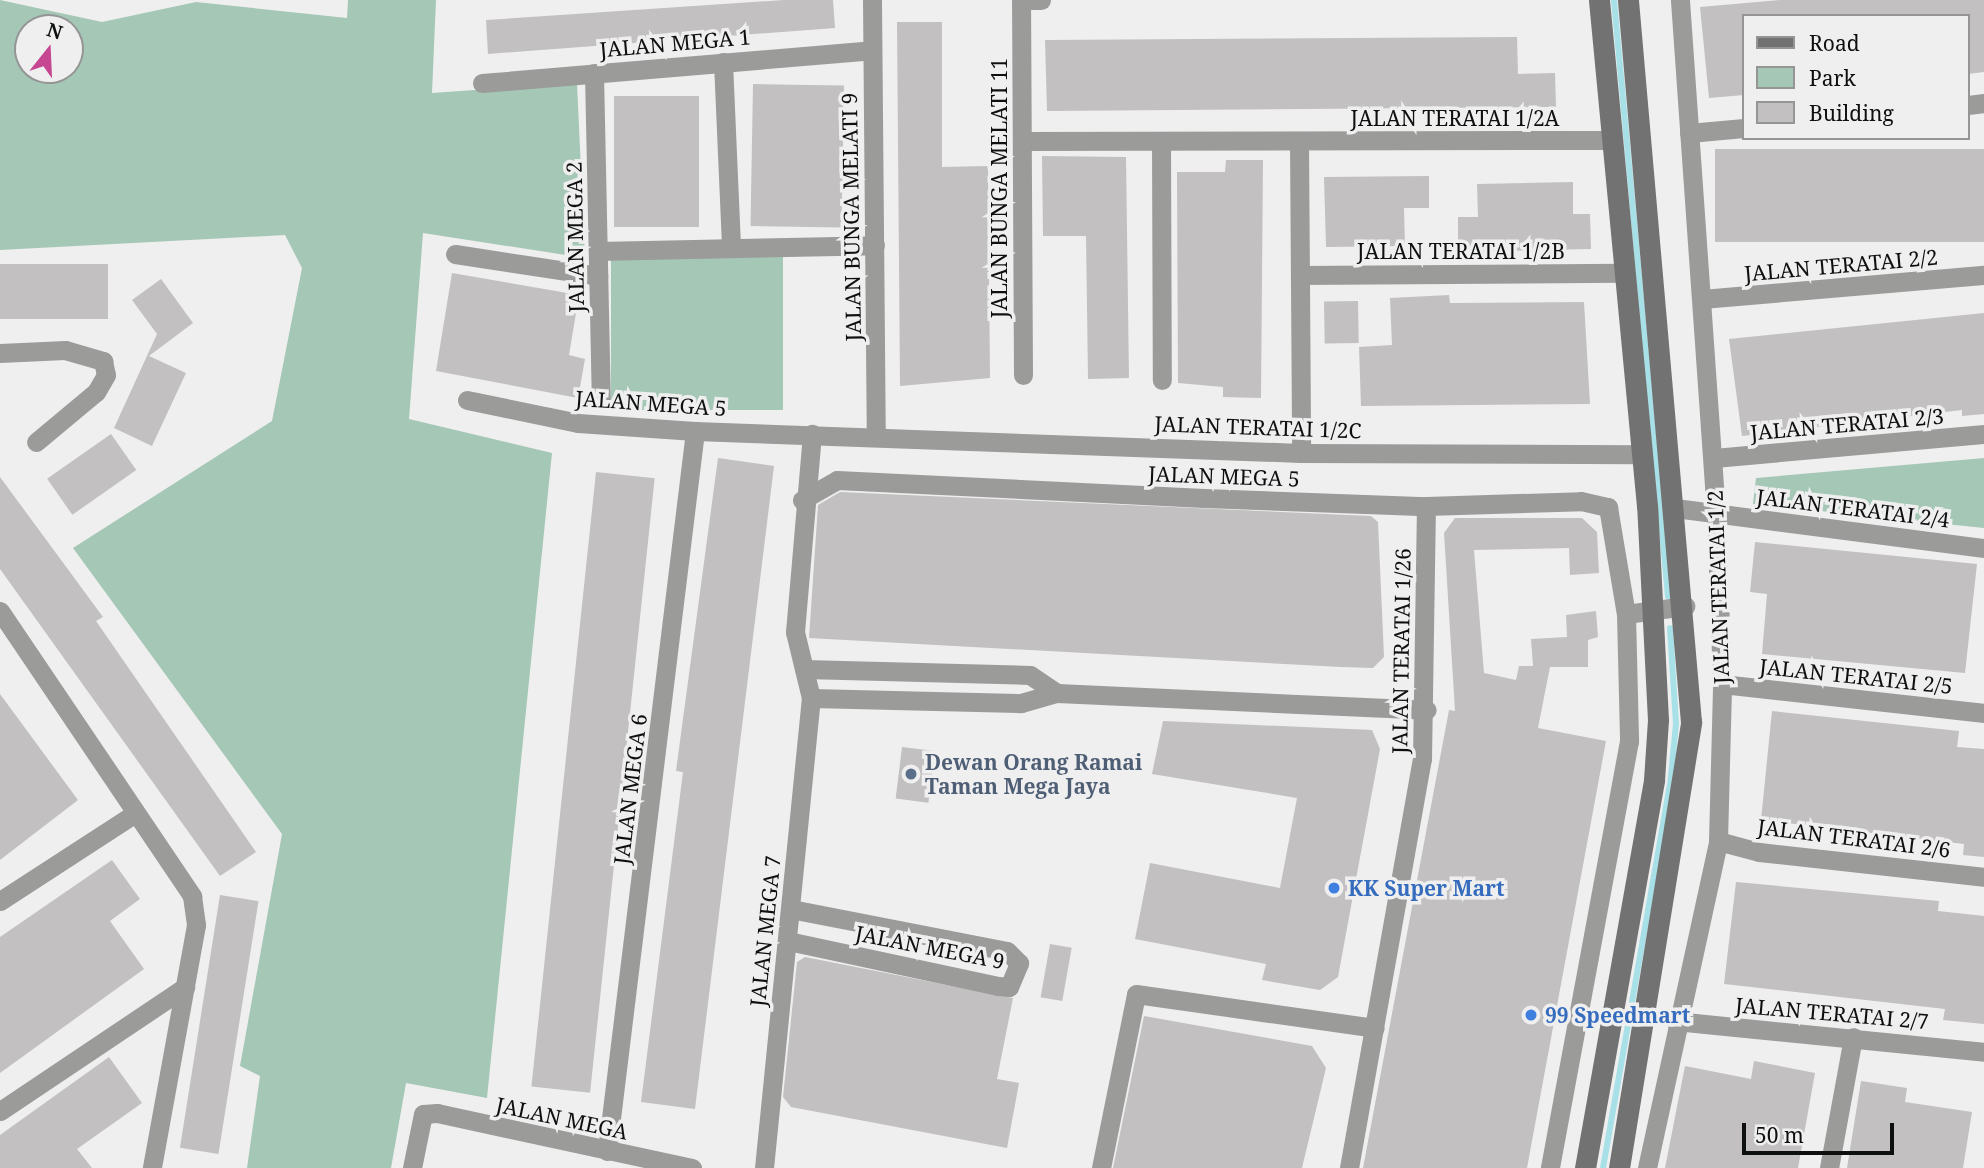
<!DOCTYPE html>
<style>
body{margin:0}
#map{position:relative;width:1984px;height:1168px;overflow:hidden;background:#efeff0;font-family:"Noto Serif",serif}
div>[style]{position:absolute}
.green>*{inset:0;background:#a5c7b6;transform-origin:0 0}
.stream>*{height:6px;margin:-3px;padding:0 3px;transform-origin:3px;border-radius:3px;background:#a8e0e7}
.building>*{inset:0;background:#c2c0c1;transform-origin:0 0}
.street>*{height:19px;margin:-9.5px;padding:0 9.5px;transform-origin:9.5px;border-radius:9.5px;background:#9b9b9a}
.secondary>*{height:21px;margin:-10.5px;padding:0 10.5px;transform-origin:10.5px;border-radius:10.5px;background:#737272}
.dots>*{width:19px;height:19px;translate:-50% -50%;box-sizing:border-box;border:4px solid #efeff0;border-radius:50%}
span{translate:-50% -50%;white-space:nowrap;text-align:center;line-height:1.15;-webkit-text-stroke:7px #efeff0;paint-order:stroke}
.street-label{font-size:21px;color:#0e0f0f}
.service-label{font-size:21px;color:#4e5e75;font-weight:700}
.left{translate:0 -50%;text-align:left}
.shop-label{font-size:21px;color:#366cbe;font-weight:700}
.legend{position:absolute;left:1742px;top:14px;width:228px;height:126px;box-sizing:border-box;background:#efeff0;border:2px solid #959596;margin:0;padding:9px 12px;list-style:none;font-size:21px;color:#0e0f0f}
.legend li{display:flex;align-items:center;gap:14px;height:35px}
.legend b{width:35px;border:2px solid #959596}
.north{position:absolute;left:14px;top:14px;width:70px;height:70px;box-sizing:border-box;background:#efeff0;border:2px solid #959596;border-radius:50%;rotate:18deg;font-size:19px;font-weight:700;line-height:28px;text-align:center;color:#0e0f0f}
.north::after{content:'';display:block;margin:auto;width:24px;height:32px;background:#c64691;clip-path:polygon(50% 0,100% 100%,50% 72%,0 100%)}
.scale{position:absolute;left:1742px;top:1123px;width:152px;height:32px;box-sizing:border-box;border:4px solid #0e0f0f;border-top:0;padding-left:9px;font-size:21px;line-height:24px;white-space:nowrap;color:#0e0f0f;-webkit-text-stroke:5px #efeff0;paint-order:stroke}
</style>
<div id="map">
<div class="green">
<div style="clip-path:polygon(evenodd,0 0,102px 22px,196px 2px,347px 18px,348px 0,436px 0,432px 93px,577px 83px,585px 258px,423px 233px,409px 419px,552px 453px,487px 1098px,406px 1083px,391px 1168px,247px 1168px,260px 1076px,240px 1066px,282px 834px,73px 548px,272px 421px,302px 268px,285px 235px,0 250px,0 0,28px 28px,70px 28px,70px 70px,28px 70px,28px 28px)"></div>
<div style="left:783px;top:257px;width:153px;height:172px;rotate:90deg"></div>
<div style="clip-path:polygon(1984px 458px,1984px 528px,1753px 504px,1756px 478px)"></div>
</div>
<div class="stream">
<div style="left:1614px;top:0;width:599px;rotate:84.83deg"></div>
<div style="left:1603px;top:1168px;width:388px;rotate:-80.1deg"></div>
<div style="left:1670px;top:786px;width:62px;rotate:-84.5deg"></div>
<div style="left:1676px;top:724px;width:96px;rotate:-93.6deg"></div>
</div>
<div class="building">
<div style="clip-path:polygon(784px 0,833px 0,835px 28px,488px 54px,486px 20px)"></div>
<div style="clip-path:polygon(1780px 0,1984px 0,1984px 72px,1968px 74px,1968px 16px,1744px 16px,1744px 95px,1709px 98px,1700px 7px)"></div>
<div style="clip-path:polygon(897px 22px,942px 22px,942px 167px,988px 166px,990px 378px,900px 386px)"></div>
<div style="clip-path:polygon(1517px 37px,1518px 74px,1555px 73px,1556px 107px,1047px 111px,1045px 40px)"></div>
<div style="left:753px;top:84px;width:91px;height:142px;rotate:1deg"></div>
<div style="left:699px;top:96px;width:131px;height:85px;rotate:90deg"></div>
<div style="left:1984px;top:149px;width:93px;height:269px;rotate:90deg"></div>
<div style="clip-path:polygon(1042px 156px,1126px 157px,1129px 378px,1088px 379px,1086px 236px,1043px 236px)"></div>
<div style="clip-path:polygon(1226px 160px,1263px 160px,1261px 398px,1223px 397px,1223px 387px,1178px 383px,1177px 172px,1225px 172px)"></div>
<div style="clip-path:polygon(1429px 176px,1429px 208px,1404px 208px,1405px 246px,1326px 247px,1324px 177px)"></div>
<div style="clip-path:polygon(1573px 182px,1573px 214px,1590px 214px,1591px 249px,1458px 252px,1458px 217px,1478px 217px,1477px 184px)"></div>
<div style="left:0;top:264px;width:108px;height:55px"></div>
<div style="clip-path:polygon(452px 273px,579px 295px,569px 355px,585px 359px,578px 398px,436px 371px)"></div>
<div style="clip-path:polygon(161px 279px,193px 323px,149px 356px,186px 373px,152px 446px,114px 428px,157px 334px,132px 300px)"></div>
<div style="clip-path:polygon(1449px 295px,1450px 303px,1584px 302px,1590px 404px,1361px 406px,1359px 347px,1392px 345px,1390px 298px)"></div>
<div style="left:1358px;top:301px;width:42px;height:34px;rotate:89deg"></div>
<div style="clip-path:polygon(1984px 313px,1984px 414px,1962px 416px,1962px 410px,1742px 436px,1729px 339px)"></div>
<div style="left:111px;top:434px;width:44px;height:78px;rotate:55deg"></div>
<div style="clip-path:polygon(718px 458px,774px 466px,695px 1109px,641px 1102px,683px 772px,676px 771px)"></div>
<div style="left:596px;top:472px;width:59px;height:618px;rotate:6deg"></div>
<div style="clip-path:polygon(0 477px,103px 617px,96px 621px,256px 852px,220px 876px,0 569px)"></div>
<div style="clip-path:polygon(840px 492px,1371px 516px,1378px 522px,1384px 657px,1373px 668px,1341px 667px,809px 638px,818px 505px)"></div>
<div style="clip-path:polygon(1455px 518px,1582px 518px,1597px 532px,1599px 573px,1570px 575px,1569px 548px,1474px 550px,1484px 673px,1516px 680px,1519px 666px,1533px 666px,1531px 639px,1567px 637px,1566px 615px,1596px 611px,1598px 637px,1588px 640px,1588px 667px,1550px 667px,1538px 728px,1606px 741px,1527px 1168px,1363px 1168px,1449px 710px,1455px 711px,1444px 533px)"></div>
<div style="clip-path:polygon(1755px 542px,1977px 564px,1965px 673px,1762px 654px,1767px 594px,1750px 592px)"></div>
<div style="clip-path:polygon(0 694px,78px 800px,0 860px)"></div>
<div style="clip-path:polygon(1772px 711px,1959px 731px,1957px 747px,1984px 749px,1984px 857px,1963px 855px,1964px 844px,1761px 820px)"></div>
<div style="clip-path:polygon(1163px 721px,1372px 730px,1380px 749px,1338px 977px,1320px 990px,1262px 980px,1266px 964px,1135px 939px,1150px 863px,1280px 888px,1297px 798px,1152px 774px)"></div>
<div style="left:902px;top:747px;width:33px;height:52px;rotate:7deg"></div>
<div style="clip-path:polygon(112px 860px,140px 899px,110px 921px,144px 969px,0 1073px,0 937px)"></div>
<div style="clip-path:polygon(1736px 882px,1939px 901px,1938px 911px,1984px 916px,1984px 1024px,1943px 1020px,1945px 1009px,1724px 984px)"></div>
<div style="left:220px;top:895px;width:39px;height:256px;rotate:9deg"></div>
<div style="left:1050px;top:944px;width:22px;height:54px;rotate:10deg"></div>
<div style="clip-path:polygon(805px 957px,1013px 998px,997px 1079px,1019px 1083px,1007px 1148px,791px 1107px,783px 1097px,797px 962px)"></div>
<div style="clip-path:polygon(1144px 1016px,1312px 1046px,1326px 1068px,1302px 1168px,1113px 1168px)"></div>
<div style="clip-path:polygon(109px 1057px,142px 1103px,77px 1149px,92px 1168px,0 1168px,0 1135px)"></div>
<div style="clip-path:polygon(1754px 1061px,1815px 1073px,1798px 1168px,1665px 1168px,1685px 1066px,1751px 1079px)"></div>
<div style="clip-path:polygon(1861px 1081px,1907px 1088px,1905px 1102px,1972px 1112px,1963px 1168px,1847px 1168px)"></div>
</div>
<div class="street">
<div style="left:872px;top:0;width:434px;rotate:89.5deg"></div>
<div style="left:723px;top:62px;width:185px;rotate:87.5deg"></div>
<div style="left:594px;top:73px;width:328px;rotate:88.8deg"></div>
<div style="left:482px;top:83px;width:391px;rotate:-4.8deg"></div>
<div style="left:1968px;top:105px;width:16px;rotate:-7deg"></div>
<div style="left:1689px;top:133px;width:55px;rotate:-5.2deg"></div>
<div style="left:1022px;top:141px;width:589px;rotate:-0.1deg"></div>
<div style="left:1161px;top:141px;width:239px;rotate:89.8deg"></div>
<div style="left:1299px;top:141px;width:312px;rotate:89.6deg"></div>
<div style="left:598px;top:251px;width:277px;rotate:-1.2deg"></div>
<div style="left:455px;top:254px;width:145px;rotate:8.7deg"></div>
<div style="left:1300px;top:275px;width:323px;rotate:-0.4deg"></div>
<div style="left:1702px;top:299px;width:283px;rotate:-4.9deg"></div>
<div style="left:0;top:353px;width:65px;rotate:-2.6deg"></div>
<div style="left:65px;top:350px;width:40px;rotate:16deg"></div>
<div style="left:103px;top:361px;width:14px;rotate:78deg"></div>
<div style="left:106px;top:375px;width:20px;rotate:120deg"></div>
<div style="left:96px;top:392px;width:78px;rotate:140.2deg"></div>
<div style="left:1023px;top:375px;width:375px;rotate:-90.3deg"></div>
<div style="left:1021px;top:0;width:20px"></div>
<div style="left:467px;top:400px;width:113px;rotate:11.7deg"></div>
<div style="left:578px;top:423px;width:117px;rotate:3.9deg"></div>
<div style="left:695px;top:431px;width:606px;rotate:2.08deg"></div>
<div style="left:1301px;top:453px;width:338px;rotate:0.2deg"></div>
<div style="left:1714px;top:458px;width:271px;rotate:-5.1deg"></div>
<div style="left:802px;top:500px;width:40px;rotate:-29.7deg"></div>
<div style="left:837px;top:480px;width:367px;rotate:2.8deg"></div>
<div style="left:1204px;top:498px;width:222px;rotate:2.1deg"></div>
<div style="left:1426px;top:506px;width:155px;rotate:-1.8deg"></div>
<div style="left:1581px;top:501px;width:28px;rotate:13deg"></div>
<div style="left:1608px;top:507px;width:109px;rotate:80.5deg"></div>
<div style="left:1626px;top:614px;width:127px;rotate:88.6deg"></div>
<div style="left:1629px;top:741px;width:434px;rotate:100.5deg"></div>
<div style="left:1675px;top:508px;width:312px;rotate:7.4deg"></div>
<div style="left:0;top:611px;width:344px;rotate:56deg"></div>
<div style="left:192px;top:896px;width:29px;rotate:82deg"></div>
<div style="left:196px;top:925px;width:247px;rotate:100.3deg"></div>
<div style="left:1626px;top:614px;width:60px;rotate:-7.7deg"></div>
<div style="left:804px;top:669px;width:226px;rotate:1.5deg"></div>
<div style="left:1030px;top:675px;width:32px;rotate:34deg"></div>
<div style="left:1722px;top:684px;width:264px;rotate:6.3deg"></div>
<div style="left:811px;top:698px;width:210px;rotate:1.4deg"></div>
<div style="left:1021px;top:703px;width:37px;rotate:-16deg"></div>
<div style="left:1057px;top:693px;width:370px;rotate:2.6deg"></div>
<div style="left:1718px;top:841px;width:42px;rotate:15deg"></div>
<div style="left:1759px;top:852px;width:226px;rotate:6.3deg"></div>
<div style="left:0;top:901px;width:160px;rotate:-33deg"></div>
<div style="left:788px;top:941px;width:215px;rotate:12.1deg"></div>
<div style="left:998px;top:986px;width:11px;rotate:5deg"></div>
<div style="left:1009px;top:987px;width:26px;rotate:-67deg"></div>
<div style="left:1019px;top:963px;width:17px;rotate:-135deg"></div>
<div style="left:1007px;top:951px;width:221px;rotate:-169deg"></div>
<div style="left:1675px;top:1021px;width:311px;rotate:5.7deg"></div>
<div style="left:0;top:1111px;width:223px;rotate:-33.8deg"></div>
<div style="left:607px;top:1151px;width:725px;rotate:-83.03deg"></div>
<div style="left:412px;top:1168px;width:55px;rotate:-78.5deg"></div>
<div style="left:423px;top:1114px;width:14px;rotate:-4deg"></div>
<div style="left:437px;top:1113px;width:261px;rotate:12.2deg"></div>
<div style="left:764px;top:1168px;width:472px;rotate:-84.3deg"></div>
<div style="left:811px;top:698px;width:68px;rotate:-103.6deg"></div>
<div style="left:795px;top:632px;width:199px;rotate:-85.1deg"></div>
<div style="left:1101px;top:1168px;width:177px;rotate:-78.6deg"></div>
<div style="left:1136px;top:994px;width:241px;rotate:8.1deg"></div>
<div style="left:1349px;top:1168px;width:415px;rotate:-79.9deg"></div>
<div style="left:1422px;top:759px;width:253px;rotate:-89.1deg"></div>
<div style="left:1647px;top:1168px;width:335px;rotate:-77.7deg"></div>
<div style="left:1718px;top:841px;width:157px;rotate:-88.5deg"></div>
<div style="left:1722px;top:684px;width:170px;rotate:-92deg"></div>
<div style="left:1716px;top:514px;width:515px;rotate:-94.01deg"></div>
<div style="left:1829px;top:1168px;width:133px;rotate:-79.6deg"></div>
</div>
<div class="secondary">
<div style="left:1585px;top:1168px;width:394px;rotate:-79.9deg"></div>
<div style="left:1654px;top:780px;width:60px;rotate:-86.2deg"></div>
<div style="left:1658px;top:720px;width:214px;rotate:-92.9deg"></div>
<div style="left:1647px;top:506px;width:508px;rotate:-95.42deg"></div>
<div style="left:1619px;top:1168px;width:452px;rotate:-80.8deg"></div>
<div style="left:1691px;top:722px;width:725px;rotate:-94.99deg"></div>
</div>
<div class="dots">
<div style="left:911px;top:774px;background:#5c6f8a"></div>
<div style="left:1334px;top:888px;background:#3f7fe0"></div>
<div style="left:1531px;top:1015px;background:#3f7fe0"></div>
</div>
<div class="street-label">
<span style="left:675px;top:43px;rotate:-5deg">JALAN MEGA 1</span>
<span style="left:1455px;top:118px">JALAN TERATAI 1/2A</span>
<span style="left:999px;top:188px;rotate:-90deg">JALAN BUNGA MELATI 11</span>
<span style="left:851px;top:217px;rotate:-91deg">JALAN BUNGA MELATI 9</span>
<span style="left:575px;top:237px;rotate:-91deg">JALAN MEGA 2</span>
<span style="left:1461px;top:251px">JALAN TERATAI 1/2B</span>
<span style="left:1841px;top:265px;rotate:-5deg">JALAN TERATAI 2/2</span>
<span style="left:651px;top:403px;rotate:4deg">JALAN MEGA 5</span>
<span style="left:1847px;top:424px;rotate:-5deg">JALAN TERATAI 2/3</span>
<span style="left:1258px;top:427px;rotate:2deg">JALAN TERATAI 1/2C</span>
<span style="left:1224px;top:476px;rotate:2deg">JALAN MEGA 5</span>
<span style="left:1853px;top:508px;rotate:7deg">JALAN TERATAI 2/4</span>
<span style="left:1718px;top:587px;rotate:-92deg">JALAN TERATAI 1/2</span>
<span style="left:1401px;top:651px;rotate:-89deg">JALAN TERATAI 1/26</span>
<span style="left:1856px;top:676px;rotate:6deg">JALAN TERATAI 2/5</span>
<span style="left:630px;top:789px;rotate:-83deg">JALAN MEGA 6</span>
<span style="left:1854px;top:838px;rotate:7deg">JALAN TERATAI 2/6</span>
<span style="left:765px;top:931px;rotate:-84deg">JALAN MEGA 7</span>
<span style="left:930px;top:947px;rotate:11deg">JALAN MEGA 9</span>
<span style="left:1832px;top:1013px;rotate:5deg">JALAN TERATAI 2/7</span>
<span style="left:562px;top:1118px;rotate:12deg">JALAN MEGA</span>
</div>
<div class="service-label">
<span class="left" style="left:925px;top:774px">Dewan Orang Ramai<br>Taman Mega Jaya</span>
</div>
<div class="shop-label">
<span class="left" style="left:1348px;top:888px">KK Super Mart</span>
<span class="left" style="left:1545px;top:1015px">99 Speedmart</span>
</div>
<ul class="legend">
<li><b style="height:9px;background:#737272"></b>Road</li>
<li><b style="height:19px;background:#a5c7b6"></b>Park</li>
<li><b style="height:19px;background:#c2c0c1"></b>Building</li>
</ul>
<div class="north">N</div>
<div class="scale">50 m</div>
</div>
